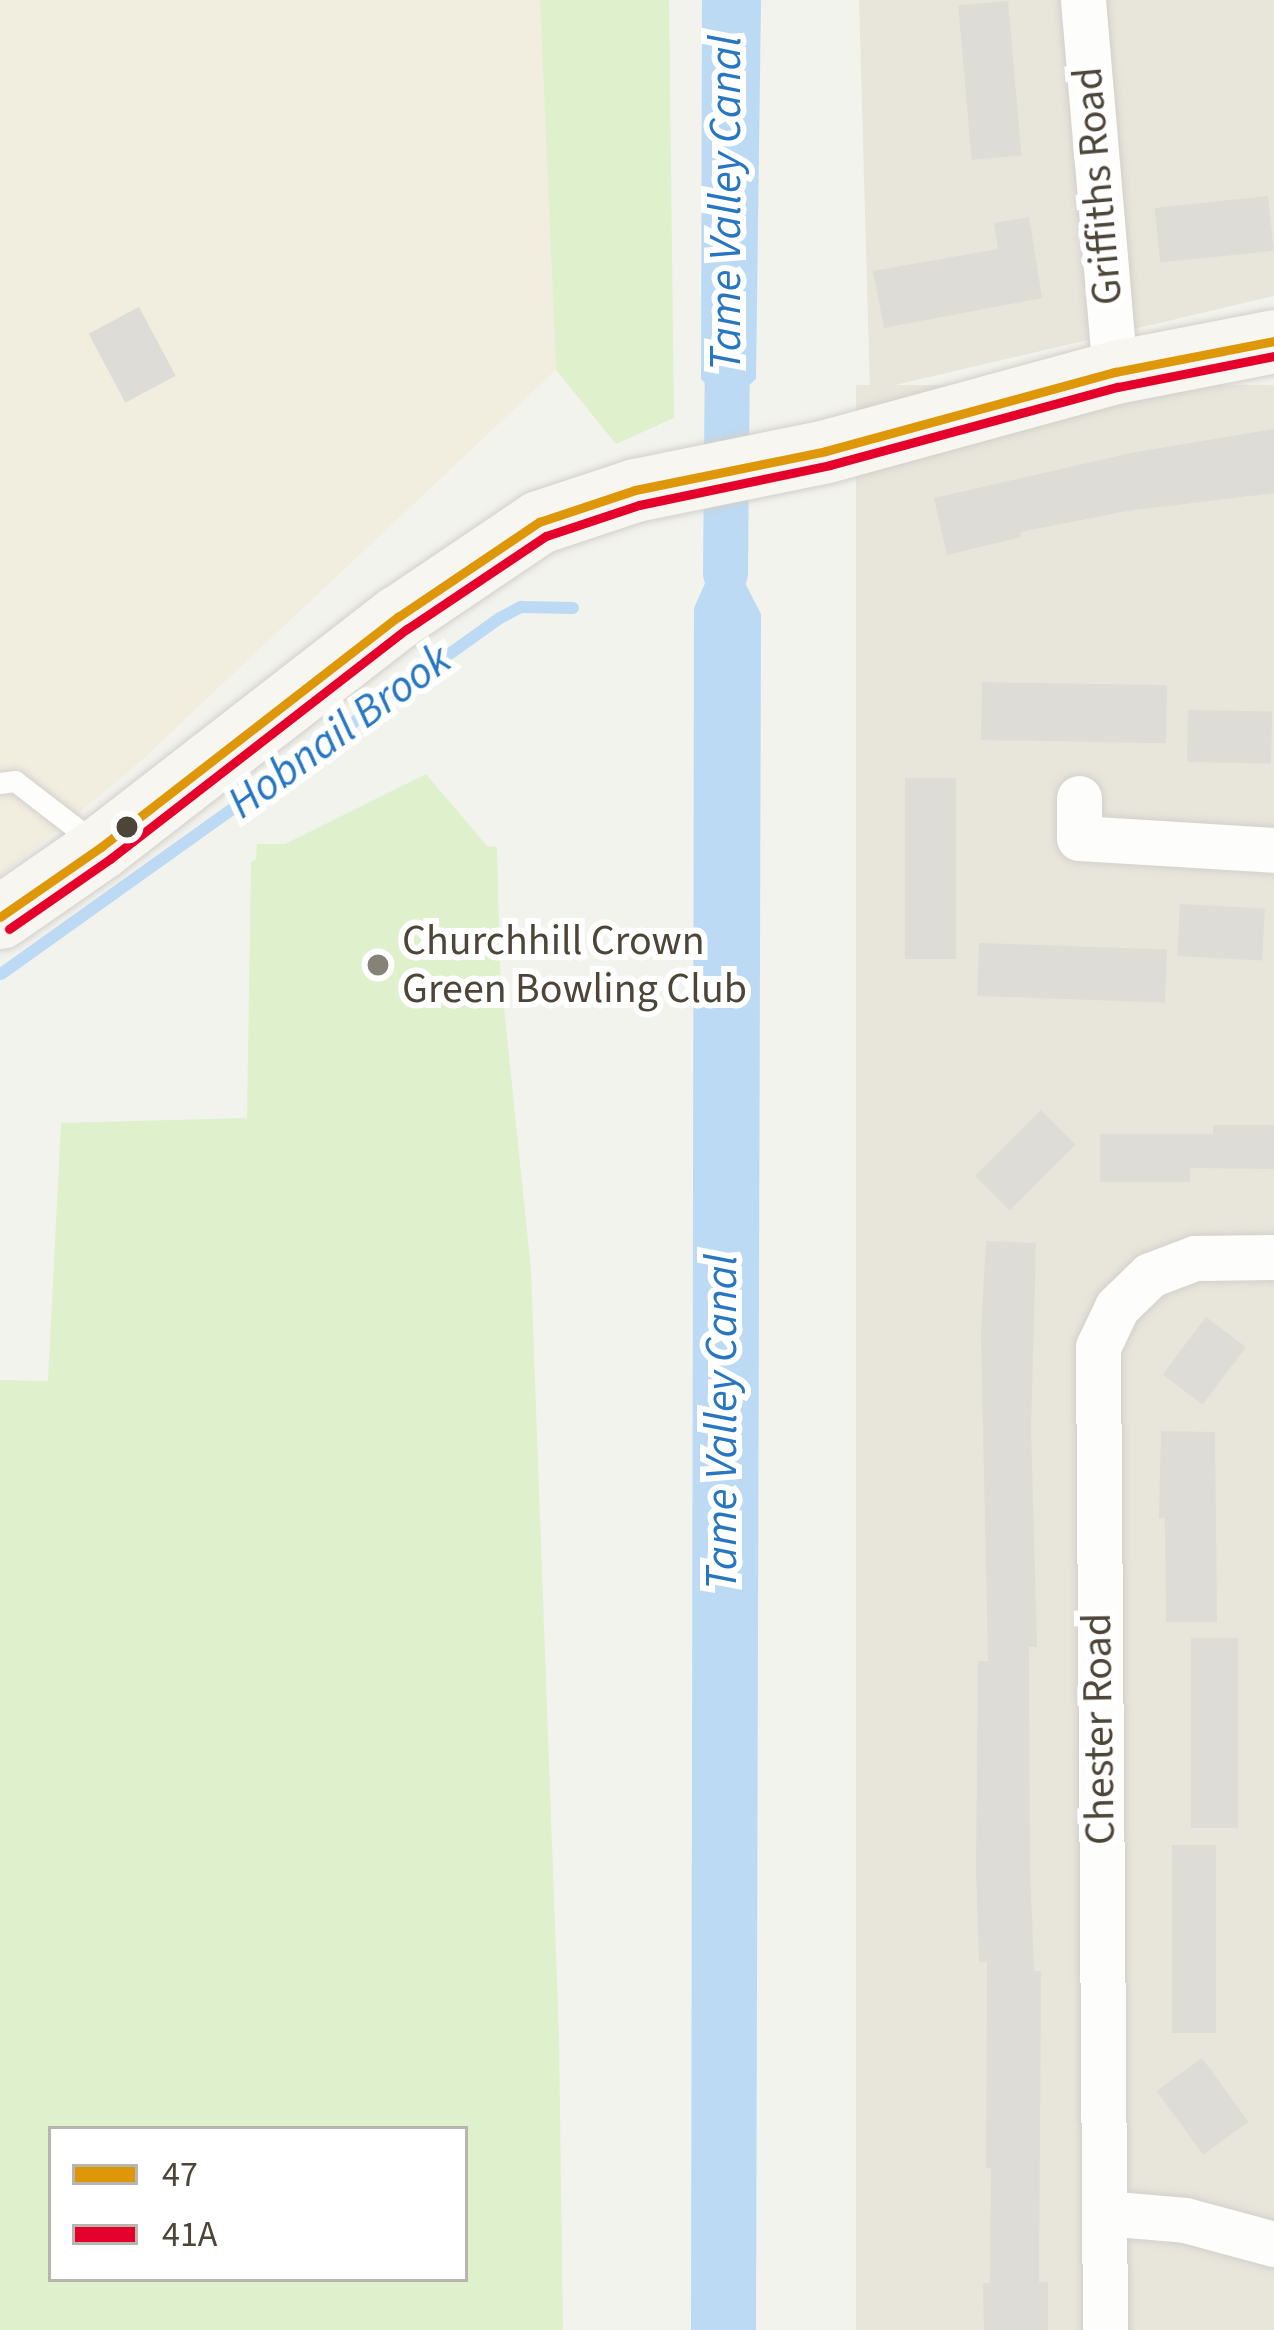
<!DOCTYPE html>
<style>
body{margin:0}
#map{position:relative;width:1274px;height:2330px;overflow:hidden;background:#f3f3ee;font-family:"Source Sans 3",sans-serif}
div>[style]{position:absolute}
.residential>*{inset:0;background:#e8e5db;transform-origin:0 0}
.education>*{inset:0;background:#f1eee0}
.green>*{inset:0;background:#dff0cc}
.water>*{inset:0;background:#bcdaf4}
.stream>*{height:12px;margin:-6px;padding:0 6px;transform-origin:6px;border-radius:6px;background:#bcdaf4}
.canal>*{height:45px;margin:-22.5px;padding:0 22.5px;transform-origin:22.5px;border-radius:22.5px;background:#bcdaf4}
.building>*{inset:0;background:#dddcd6;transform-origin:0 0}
.roads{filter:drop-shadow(0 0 3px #d2d0cb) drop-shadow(0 0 3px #d2d0cb)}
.lane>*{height:21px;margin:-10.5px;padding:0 10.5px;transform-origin:10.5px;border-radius:10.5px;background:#fdfdfc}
.street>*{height:45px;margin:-22.5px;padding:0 22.5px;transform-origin:22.5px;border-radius:22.5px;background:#fdfdfc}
.secondary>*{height:63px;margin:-31.5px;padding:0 31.5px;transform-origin:31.5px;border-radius:31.5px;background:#f7f6f1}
.bus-1>*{height:9px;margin:-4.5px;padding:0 4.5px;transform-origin:4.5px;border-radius:4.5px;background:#dd9708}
.bus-2>*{height:9px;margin:-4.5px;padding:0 4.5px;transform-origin:4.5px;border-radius:4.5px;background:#e4002b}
.dots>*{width:33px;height:33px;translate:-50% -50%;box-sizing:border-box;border:6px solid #fff;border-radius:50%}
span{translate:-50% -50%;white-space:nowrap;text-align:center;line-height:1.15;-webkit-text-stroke:12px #fff;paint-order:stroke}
.street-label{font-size:42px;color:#4c4538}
.poi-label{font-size:42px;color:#4c4538}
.left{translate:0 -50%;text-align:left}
.water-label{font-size:45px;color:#2776c1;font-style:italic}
.legend{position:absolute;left:48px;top:2126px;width:420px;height:156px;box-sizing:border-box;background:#fff;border:3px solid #b7b5af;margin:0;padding:15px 21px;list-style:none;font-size:36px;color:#4c4538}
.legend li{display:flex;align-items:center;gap:24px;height:60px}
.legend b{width:60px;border:3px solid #b7b5af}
</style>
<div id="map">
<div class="residential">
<div style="clip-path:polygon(859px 0,1274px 0,1274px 296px,870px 391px)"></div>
<div style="left:1274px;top:385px;width:1945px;height:418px;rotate:90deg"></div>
</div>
<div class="education">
<div style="clip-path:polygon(0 0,540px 0,556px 370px,128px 773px,0 876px)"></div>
</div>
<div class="green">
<div style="clip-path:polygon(540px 0,669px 0,674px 418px,616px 444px,556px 370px)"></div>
<div style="clip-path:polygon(evenodd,426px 774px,487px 846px,497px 847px,500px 968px,531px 1270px,559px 2035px,563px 2330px,0 2330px,0 1380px,48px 1381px,61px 1123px,247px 1118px,251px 862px,256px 859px,257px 844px,285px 844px,426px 774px,51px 2129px,465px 2129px,465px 2279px,51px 2279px,51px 2129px)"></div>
</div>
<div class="water">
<div style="clip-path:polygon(702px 0,761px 0,756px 379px,727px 405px,701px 379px)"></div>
<div style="clip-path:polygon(725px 514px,741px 535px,742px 577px,761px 614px,756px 2330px,691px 2330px,694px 608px,710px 572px,712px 534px)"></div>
</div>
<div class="stream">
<div style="left:1px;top:974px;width:613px;rotate:-35.51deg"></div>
<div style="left:500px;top:618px;width:24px;rotate:-28deg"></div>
<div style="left:521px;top:607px;width:52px;rotate:1.1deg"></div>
</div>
<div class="canal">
<div style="left:725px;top:573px;width:228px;rotate:-89.5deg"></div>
</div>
<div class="building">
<div style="left:1008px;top:1px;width:155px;height:50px;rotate:85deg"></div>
<div style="left:1268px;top:196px;width:55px;height:114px;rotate:84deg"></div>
<div style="clip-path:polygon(1029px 217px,1042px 298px,884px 328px,873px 271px,998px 249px,994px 223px)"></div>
<div style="left:139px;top:307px;width:78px;height:57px;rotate:62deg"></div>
<div style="clip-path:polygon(1274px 429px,1274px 493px,1127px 511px,1020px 532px,1021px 537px,947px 555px,934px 498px,1131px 453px)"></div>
<div style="left:982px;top:682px;width:185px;height:58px;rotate:1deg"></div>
<div style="left:1188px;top:710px;width:84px;height:52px;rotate:1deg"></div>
<div style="left:905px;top:778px;width:51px;height:181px"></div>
<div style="left:1180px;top:904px;width:85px;height:52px;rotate:3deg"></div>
<div style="left:979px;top:943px;width:188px;height:53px;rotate:2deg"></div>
<div style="left:1041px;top:1110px;width:49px;height:93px;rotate:45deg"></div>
<div style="clip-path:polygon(1213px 1125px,1274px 1125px,1274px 1169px,1190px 1168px,1190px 1182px,1100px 1182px,1100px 1134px,1213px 1134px)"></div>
<div style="clip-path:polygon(986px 1241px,1036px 1243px,1031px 1429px,1037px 1647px,1029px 1647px,1030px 1868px,1034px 1971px,1041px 1971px,1039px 2282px,1048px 2282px,1048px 2330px,984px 2330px,983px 2283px,990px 2283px,991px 2168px,986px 2168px,987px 1962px,979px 1962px,976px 1870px,978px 1661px,988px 1661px,981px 1333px)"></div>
<div style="left:1206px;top:1317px;width:50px;height:72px;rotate:37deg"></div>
<div style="clip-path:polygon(1161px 1431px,1215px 1432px,1217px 1622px,1166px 1622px,1165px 1518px,1159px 1518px)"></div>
<div style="left:1191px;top:1638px;width:47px;height:190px"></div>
<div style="left:1172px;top:1845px;width:44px;height:188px"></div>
<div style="left:1202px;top:2058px;width:79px;height:56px;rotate:54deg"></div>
</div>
<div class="roads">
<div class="lane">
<div style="left:0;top:783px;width:15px;rotate:-8deg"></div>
<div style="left:15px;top:781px;width:105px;rotate:37.6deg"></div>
</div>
<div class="street">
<div style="left:1083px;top:0;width:373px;rotate:85.1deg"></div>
<div style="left:1079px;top:798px;width:40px;rotate:90deg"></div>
<div style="left:1079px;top:838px;width:195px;rotate:3.5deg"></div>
<div style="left:1104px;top:2213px;width:81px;rotate:4.9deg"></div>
<div style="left:1185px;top:2220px;width:92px;rotate:15.1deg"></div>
<div style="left:1105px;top:2330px;width:983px;rotate:-90.41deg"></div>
<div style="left:1098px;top:1347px;width:44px;rotate:-64.6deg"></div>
<div style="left:1117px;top:1307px;width:46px;rotate:-44.1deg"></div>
<div style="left:1150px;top:1275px;width:48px;rotate:-20.7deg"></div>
<div style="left:1195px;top:1258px;width:79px;rotate:-0.7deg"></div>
</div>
<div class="secondary">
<div style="left:0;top:917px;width:123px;rotate:-34.7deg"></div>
<div style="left:101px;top:847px;width:376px;rotate:-37.8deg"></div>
<div style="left:398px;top:617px;width:170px;rotate:-34deg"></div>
<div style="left:539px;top:522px;width:101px;rotate:-18.4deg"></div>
<div style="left:635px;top:490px;width:195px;rotate:-11.5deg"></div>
<div style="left:826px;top:451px;width:300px;rotate:-15.3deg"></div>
<div style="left:1115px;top:372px;width:162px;rotate:-11deg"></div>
</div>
</div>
<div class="bus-1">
<div style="left:0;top:917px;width:123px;rotate:-34.7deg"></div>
<div style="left:101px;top:847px;width:376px;rotate:-37.8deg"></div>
<div style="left:398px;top:617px;width:170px;rotate:-34deg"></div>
<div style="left:539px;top:522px;width:101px;rotate:-18.4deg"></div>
<div style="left:635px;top:490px;width:195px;rotate:-11.5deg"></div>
<div style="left:826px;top:451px;width:300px;rotate:-15.3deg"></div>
<div style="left:1115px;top:372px;width:162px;rotate:-11deg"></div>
</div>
<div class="bus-2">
<div style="left:9px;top:929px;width:123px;rotate:-34.7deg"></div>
<div style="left:110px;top:859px;width:376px;rotate:-37.8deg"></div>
<div style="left:407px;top:629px;width:167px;rotate:-33.8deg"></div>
<div style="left:546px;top:536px;width:98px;rotate:-18.4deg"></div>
<div style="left:639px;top:505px;width:195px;rotate:-11.8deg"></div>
<div style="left:830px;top:465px;width:298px;rotate:-15.2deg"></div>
<div style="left:1118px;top:387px;width:159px;rotate:-11.2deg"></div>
</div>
<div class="dots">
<div style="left:127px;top:827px;background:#4c4538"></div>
<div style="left:378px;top:965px;background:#868278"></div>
</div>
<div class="street-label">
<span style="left:1098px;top:186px;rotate:-95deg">Griffiths Road</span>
<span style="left:1099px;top:1729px;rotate:-91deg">Chester Road</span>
</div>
<div class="poi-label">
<span class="left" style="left:402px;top:965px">Churchhill Crown<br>Green Bowling Club</span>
</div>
<div class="water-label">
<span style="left:727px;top:203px;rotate:-90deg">Tame Valley Canal</span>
<span style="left:340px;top:732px;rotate:-36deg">Hobnail Brook</span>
<span style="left:723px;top:1422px;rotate:-90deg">Tame Valley Canal</span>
</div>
<ul class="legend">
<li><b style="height:15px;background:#dd9708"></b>47</li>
<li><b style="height:15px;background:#e4002b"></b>41A</li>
</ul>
</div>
